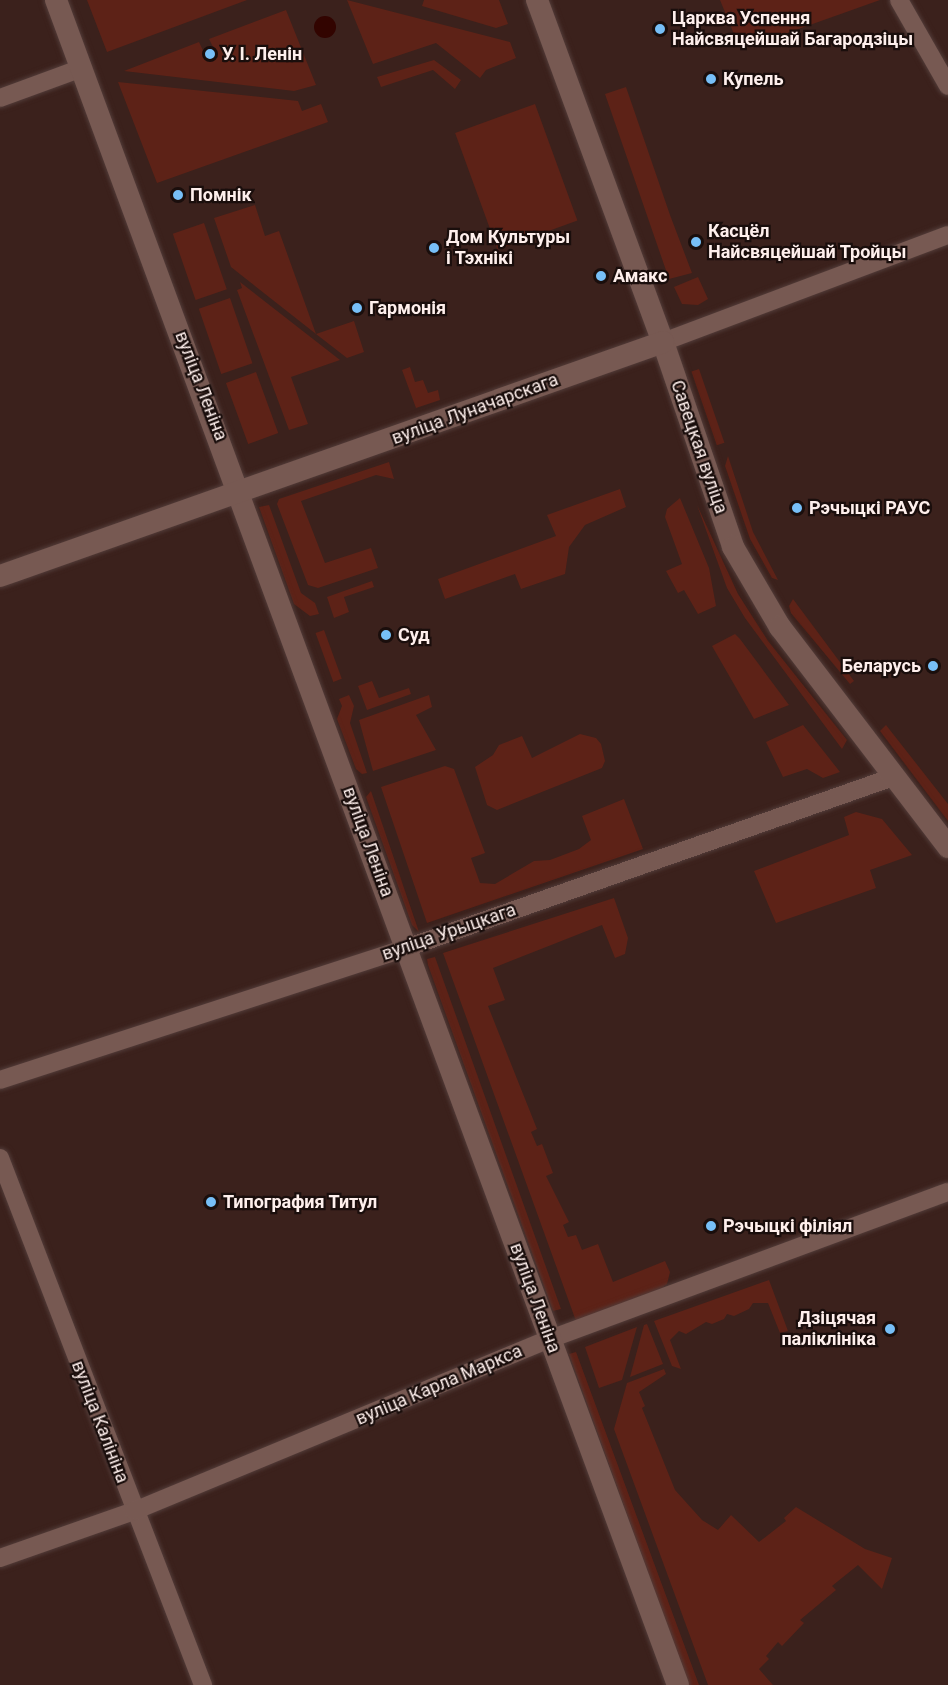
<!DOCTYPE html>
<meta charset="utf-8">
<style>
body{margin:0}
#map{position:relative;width:948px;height:1685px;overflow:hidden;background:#3b211c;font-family:Roboto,sans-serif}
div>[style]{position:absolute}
.green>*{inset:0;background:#5d2217;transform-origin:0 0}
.water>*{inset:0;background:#320400}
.round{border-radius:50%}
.roads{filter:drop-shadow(0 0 2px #523c39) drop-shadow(0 0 2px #523c39)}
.minor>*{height:18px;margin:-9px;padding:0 9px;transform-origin:9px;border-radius:9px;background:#775952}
.tertiary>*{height:22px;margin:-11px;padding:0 11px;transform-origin:11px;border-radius:11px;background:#775952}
.dots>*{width:16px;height:16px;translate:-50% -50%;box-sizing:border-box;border:3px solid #1a0e0c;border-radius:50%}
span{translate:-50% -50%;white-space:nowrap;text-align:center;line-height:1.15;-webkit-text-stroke:4.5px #1a0e0c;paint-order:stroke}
.poi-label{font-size:18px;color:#feefec;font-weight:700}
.left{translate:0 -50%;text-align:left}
.right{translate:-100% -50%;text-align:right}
.street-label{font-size:18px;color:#feefec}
</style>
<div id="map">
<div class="green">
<div style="clip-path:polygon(87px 0,247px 0,107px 52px)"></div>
<div style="clip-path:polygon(347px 0,510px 42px,516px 58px,486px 70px,480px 78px,436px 43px,373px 64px)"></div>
<div style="clip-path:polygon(424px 0,499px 0,508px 24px,496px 28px,422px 6px)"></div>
<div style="clip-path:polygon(720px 0,880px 0,762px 42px,736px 39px)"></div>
<div style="clip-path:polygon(286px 10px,316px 85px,294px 91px,124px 71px,199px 42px,208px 61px,218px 57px,209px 39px)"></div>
<div style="clip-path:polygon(434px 60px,461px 80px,455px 89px,433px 70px,381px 87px,377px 77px)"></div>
<div style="clip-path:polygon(118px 82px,298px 101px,302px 111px,321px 104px,328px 122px,157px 183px)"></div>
<div style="clip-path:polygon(626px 87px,670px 215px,692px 273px,669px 279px,605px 94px)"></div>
<div style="left:535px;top:104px;width:124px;height:85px;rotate:70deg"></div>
<div style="clip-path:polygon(255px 205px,265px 236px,279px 231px,316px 334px,354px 321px,364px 352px,347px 358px,316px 334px,231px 267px,214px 218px)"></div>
<div style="left:204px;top:223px;width:70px;height:33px;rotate:71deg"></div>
<div style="clip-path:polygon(698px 277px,708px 299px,698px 305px,682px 304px,674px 287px)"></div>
<div style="clip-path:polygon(240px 282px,340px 360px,291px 377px,308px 424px,289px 430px,237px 290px,242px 288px)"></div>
<div style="left:230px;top:298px;width:69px;height:33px;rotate:71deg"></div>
<div style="clip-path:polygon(410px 367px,415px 382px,423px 380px,428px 393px,438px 390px,440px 400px,416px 408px,402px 370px)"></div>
<div style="left:699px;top:369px;width:78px;height:8px;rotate:71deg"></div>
<div style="left:256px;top:372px;width:65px;height:32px;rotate:70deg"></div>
<div style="clip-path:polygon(728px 456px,753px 532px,778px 580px,772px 578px,750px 539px,725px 466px)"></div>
<div style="clip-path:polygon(389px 462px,394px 479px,376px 475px,301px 501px,325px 563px,371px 548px,378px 568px,318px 588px,308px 585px,277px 504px,279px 499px)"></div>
<div style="clip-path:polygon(620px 489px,626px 507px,585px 525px,569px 547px,565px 574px,521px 589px,515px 574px,445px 599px,438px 579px,556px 536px,547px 515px)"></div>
<div style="clip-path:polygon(680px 498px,709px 568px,716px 606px,698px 614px,684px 590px,678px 593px,666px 571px,682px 564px,665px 517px,667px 509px)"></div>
<div style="clip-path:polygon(269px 505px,301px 593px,315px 603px,319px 614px,310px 616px,294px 604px,259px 507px)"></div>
<div style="clip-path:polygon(697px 505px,738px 594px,768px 641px,847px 740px,842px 749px,745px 618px,727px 588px)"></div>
<div style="clip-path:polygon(372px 581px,374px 587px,344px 597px,349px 612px,334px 618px,327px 597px)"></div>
<div style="clip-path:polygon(793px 599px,854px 681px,850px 684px,791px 613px,789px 606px)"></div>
<div style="left:324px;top:630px;width:52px;height:9px;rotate:70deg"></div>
<div style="clip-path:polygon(735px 634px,740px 639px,789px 705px,754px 719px,712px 646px)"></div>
<div style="clip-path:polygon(372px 681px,379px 698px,409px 688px,411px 694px,367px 710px,358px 686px)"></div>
<div style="clip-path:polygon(349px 695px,354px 706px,350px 723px,367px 773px,362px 774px,356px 769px,337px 719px,342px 706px,339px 699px)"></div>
<div style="clip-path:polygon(429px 695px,432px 707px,416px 715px,436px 750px,373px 771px,359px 720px)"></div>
<div style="clip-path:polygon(803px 725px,840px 772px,823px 778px,807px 769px,783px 777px,766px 742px)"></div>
<div style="clip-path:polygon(886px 725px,948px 804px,948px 821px,880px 731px)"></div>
<div style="clip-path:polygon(580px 734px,596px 738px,601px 744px,605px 761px,602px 768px,497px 810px,487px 805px,475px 767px,493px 755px,499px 745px,522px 736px,532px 758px)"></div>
<div style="clip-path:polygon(445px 766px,454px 769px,485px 853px,471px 858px,480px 883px,495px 884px,534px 861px,550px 860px,579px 849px,591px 840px,582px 816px,624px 799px,643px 849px,427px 923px,381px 787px)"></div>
<div style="clip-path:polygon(371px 791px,419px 932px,412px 925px,366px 797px)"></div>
<div style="clip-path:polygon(856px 812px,882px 819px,912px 855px,870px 870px,876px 888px,776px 923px,754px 871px,849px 835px,844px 817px)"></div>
<div style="clip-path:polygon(614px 898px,628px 938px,625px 954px,615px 958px,602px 925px,493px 968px,505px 1000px,488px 1006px,537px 1129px,531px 1132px,537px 1146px,542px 1144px,553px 1173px,546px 1176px,569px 1222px,563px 1225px,568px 1237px,576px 1235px,582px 1250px,598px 1244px,613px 1282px,665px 1261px,670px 1272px,667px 1284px,662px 1288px,576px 1321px,443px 953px)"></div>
<div style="clip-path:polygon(435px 957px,561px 1309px,553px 1311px,428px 965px,427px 959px)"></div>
<div style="clip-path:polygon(769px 1280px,788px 1331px,780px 1333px,768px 1303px,753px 1303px,749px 1309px,734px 1316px,727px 1314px,724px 1319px,712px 1324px,706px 1322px,686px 1334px,679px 1331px,670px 1340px,681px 1369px,672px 1366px,654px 1321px)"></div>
<div style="clip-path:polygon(647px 1324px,663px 1364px,630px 1377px,644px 1325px)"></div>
<div style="clip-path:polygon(637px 1327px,622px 1380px,599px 1388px,585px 1347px)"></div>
<div style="clip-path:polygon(576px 1352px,699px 1685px,689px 1685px,569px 1354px)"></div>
<div style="clip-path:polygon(664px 1369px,666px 1374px,639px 1392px,645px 1406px,642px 1408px,675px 1490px,702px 1520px,718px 1530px,731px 1515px,759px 1542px,786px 1521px,784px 1518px,796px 1507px,865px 1549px,892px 1558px,882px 1589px,858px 1565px,832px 1586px,836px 1590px,800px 1620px,804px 1623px,782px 1646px,778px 1642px,766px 1656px,769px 1659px,759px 1669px,773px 1685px,708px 1685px,614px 1429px,627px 1383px)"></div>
</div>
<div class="water">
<div class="round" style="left:314px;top:16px;width:22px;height:22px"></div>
</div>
<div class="roads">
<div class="minor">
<div style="left:899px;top:0;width:99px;rotate:60.3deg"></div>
<div style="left:0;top:98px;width:87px;rotate:-20.1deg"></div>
<div style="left:663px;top:342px;width:304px;rotate:-20.6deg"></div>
<div style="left:0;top:1080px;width:427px;rotate:-18deg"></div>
<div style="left:406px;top:948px;width:519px;rotate:-19.34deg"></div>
<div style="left:0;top:1158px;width:565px;rotate:68.93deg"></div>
<div style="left:0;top:1558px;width:142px;rotate:-19.3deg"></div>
<div style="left:134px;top:1511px;width:450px;rotate:-22.5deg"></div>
<div style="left:550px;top:1339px;width:424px;rotate:-20.3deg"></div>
</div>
<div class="tertiary">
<div style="left:56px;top:0;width:1796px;rotate:69.74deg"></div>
<div style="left:537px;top:0;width:364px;rotate:69.8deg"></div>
<div style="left:663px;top:342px;width:217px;rotate:71.1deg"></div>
<div style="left:733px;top:547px;width:93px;rotate:59.6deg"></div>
<div style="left:780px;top:627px;width:277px;rotate:52.6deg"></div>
<div style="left:0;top:576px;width:703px;rotate:-19.44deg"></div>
</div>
</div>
<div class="dots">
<div style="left:660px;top:29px;background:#77bff7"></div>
<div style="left:210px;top:54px;background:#77bff7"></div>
<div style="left:711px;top:79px;background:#77bff7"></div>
<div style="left:178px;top:195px;background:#77bff7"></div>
<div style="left:696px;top:242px;background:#77bff7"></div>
<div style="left:434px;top:248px;background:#77bff7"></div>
<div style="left:601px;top:276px;background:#77bff7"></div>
<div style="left:357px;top:308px;background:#77bff7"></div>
<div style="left:797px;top:508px;background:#77bff7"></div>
<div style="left:386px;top:635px;background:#77bff7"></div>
<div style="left:933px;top:666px;background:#77bff7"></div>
<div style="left:211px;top:1202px;background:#77bff7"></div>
<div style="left:711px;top:1226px;background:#77bff7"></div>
<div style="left:890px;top:1329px;background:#77bff7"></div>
</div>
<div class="poi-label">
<span class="left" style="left:672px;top:29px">Царква Успення<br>Найсвяцейшай Багародзіцы</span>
<span class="left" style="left:222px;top:54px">У. І. Ленін</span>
<span class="left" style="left:723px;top:79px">Купель</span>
<span class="left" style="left:190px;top:195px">Помнік</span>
<span class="left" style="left:708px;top:242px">Касцёл<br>Найсвяцейшай Тройцы</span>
<span class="left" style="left:446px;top:248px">Дом Культуры<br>і Тэхнікі</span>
<span class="left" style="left:613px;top:276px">Амакс</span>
<span class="left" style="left:369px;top:308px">Гармонія</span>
<span class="left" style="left:809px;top:508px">Рэчыцкі РАУС</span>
<span class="left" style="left:398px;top:635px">Суд</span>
<span class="right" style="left:921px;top:666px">Беларусь</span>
<span class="left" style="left:223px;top:1202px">Типография Титул</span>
<span class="left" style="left:723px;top:1226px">Рэчыцкі філіял</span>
<span class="right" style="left:876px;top:1329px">Дзіцячая<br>паліклініка</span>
</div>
<div class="street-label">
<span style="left:201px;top:386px;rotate:69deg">вуліца Леніна</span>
<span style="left:475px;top:409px;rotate:-20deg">вуліца Луначарскага</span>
<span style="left:699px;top:447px;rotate:71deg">Савецкая вуліца</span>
<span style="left:368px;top:842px;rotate:70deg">вуліца Леніна</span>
<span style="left:449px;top:932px;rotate:-19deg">вуліца Урыцкага</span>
<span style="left:535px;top:1298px;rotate:70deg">вуліца Леніна</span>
<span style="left:439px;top:1385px;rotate:-23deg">вуліца Карла Маркса</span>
<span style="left:100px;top:1422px;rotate:69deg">вуліца Калініна</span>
</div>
</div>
